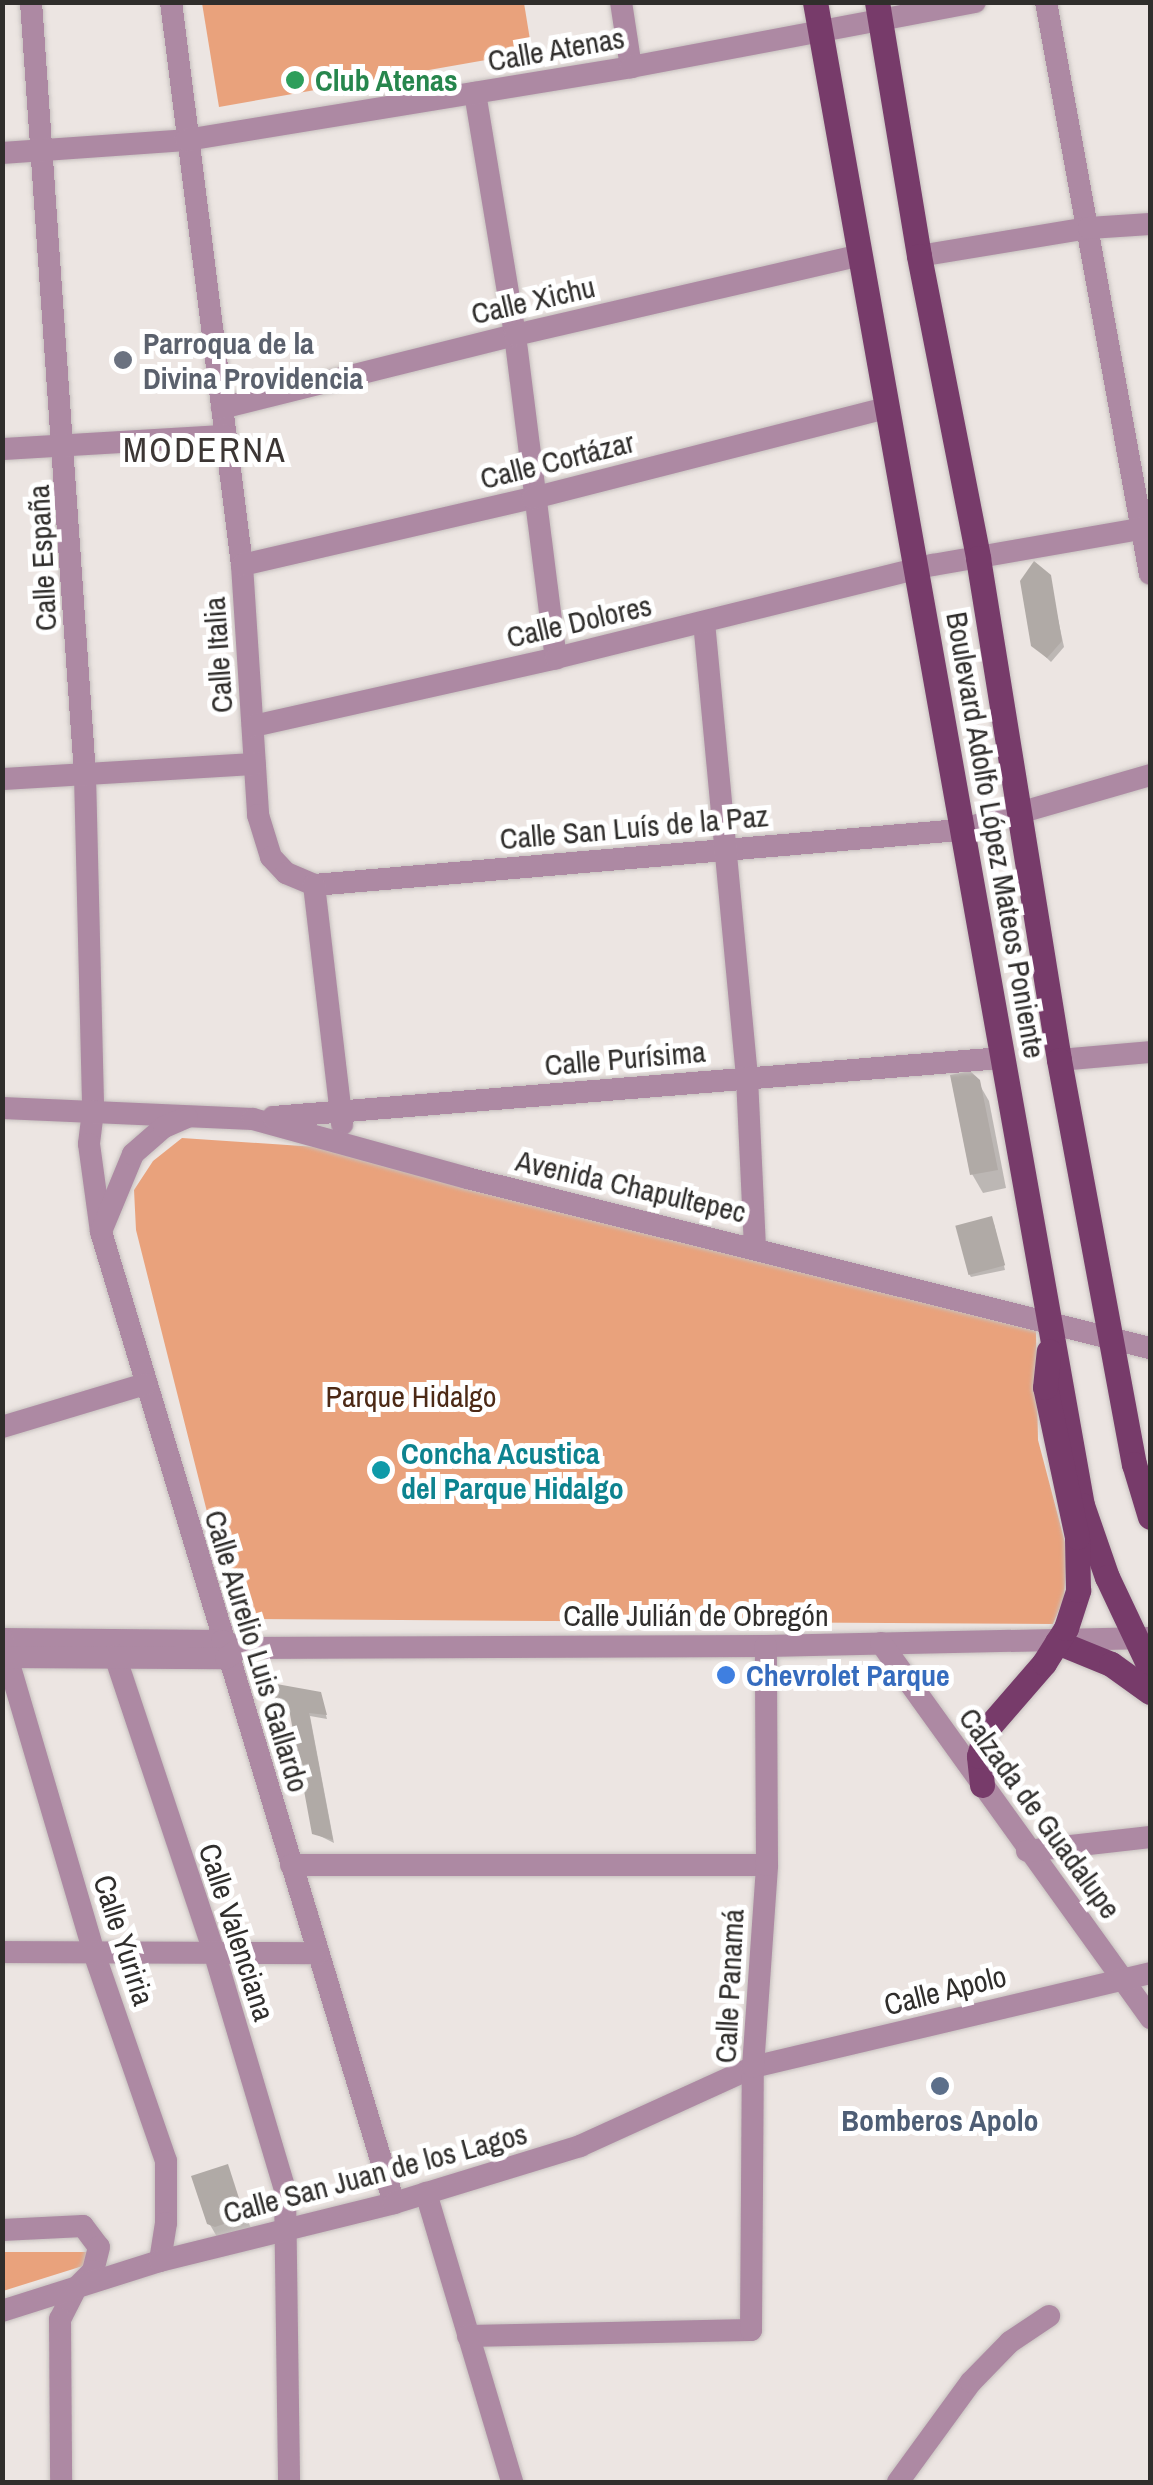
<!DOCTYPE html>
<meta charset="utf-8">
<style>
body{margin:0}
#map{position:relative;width:1153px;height:2485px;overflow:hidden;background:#ece5e2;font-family:"Archivo Narrow",sans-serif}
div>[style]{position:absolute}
.green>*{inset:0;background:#e9a27c}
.shadow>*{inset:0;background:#0003}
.building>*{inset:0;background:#b0aaa6;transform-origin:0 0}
.roads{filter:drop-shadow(0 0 2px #c6c0be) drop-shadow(0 0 2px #c6c0be)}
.minor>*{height:22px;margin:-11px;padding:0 11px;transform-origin:11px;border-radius:11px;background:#ad89a3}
.major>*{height:25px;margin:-12.5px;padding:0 12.5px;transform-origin:12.5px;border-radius:12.5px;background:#773b6a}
.dots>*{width:28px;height:28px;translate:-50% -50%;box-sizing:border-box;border:5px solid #fff;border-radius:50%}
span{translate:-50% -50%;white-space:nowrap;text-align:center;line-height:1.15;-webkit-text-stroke:10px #fff;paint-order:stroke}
.street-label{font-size:30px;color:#302e2c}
.leisure-label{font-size:30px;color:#27864d;font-weight:700}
.left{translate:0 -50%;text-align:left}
.worship-label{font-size:30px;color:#5b616d;font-weight:700}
.park-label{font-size:30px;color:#4c2915}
.culture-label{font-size:30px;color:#0d838f;font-weight:700}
.shop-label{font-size:30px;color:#366cbe;font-weight:700}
.service-label{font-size:30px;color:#4e5e75;font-weight:700}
.quarter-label{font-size:35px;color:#3c3634;letter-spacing:2.5px}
.frame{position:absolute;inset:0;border:5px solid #302e2c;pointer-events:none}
</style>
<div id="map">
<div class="green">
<div style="clip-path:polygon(202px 3px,524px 3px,532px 52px,219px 107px)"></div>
<div style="clip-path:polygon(182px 1138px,317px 1147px,1036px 1331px,1038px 1440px,1067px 1550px,1064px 1598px,1053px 1624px,234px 1619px,136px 1230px,134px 1190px,153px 1161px)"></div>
<div style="clip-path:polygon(2px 2252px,89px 2252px,86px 2265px,3px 2291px)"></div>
</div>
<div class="shadow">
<div style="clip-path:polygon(1049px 577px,1064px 647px,1051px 662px,1033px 645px)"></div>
<div style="clip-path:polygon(978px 1082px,989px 1101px,1006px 1188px,983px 1193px,972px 1174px)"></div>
<div style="clip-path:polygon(994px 1224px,1005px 1270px,971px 1277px,968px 1272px)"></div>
<div style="clip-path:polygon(322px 1700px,327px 1719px,310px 1716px,334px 1843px,314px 1833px,292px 1713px,279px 1706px)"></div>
<div style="clip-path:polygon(226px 2167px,254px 2236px,220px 2242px,209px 2223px)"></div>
</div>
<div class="building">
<div style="clip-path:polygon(1034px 561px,1051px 575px,1062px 641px,1047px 658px,1031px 646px,1020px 581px)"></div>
<div style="clip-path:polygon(970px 1071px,980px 1080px,998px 1170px,970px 1175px,950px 1075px)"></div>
<div style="left:992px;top:1216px;width:51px;height:38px;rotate:75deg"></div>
<div style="clip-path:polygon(271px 1683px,321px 1692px,327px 1715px,309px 1713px,333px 1840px,312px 1834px,289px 1709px,277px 1707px)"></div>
<div style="clip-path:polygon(228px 2164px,245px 2217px,215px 2227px,207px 2224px,191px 2176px)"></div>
</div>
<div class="roads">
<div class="minor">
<div style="left:31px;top:2px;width:775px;rotate:86deg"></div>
<div style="left:85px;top:775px;width:336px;rotate:88.6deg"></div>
<div style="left:93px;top:1111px;width:33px;rotate:97deg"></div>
<div style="left:89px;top:1144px;width:89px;rotate:82.2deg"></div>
<div style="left:101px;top:1232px;width:1014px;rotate:73.21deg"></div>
<div style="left:171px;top:2px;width:567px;rotate:82.81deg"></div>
<div style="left:242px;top:565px;width:251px;rotate:86.3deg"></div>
<div style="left:258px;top:815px;width:44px;rotate:72.8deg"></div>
<div style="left:271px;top:857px;width:22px;rotate:47deg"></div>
<div style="left:286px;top:873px;width:30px;rotate:23deg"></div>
<div style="left:314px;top:885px;width:648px;rotate:-4.87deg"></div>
<div style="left:960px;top:830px;width:198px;rotate:-16.1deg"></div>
<div style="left:621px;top:2px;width:66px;rotate:81.3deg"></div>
<div style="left:1046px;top:2px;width:581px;rotate:79.7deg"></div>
<div style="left:475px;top:93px;width:245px;rotate:80.6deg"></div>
<div style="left:515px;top:335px;width:326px;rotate:82.8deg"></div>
<div style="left:2px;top:153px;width:184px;rotate:-4deg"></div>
<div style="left:186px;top:140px;width:451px;rotate:-9.3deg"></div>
<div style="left:631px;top:67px;width:350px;rotate:-10.7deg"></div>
<div style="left:919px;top:256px;width:172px;rotate:-9.4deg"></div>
<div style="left:1089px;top:228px;width:61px;rotate:-3.8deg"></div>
<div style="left:222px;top:408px;width:302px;rotate:-14deg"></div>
<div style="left:515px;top:335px;width:352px;rotate:-13deg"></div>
<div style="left:2px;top:449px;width:222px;rotate:-3.4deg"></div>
<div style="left:242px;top:565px;width:299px;rotate:-13deg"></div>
<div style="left:533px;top:498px;width:363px;rotate:-14.3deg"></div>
<div style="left:704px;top:622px;width:458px;rotate:84.6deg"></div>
<div style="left:747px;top:1078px;width:168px;rotate:87.3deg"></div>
<div style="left:253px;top:726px;width:311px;rotate:-12.6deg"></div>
<div style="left:556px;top:658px;width:388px;rotate:-13.9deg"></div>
<div style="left:933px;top:565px;width:214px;rotate:-9.9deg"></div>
<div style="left:2px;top:779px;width:253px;rotate:-3.4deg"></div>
<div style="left:314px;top:885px;width:241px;rotate:83.3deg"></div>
<div style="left:1059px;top:1060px;width:91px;rotate:-5deg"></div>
<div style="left:2px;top:1108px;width:251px;rotate:2.5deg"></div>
<div style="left:253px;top:1119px;width:222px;rotate:15.4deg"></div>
<div style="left:467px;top:1178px;width:704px;rotate:13.98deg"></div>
<div style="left:273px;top:1117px;width:731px;rotate:-4.63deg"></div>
<div style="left:102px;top:1229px;width:81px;rotate:-67.5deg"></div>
<div style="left:133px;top:1154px;width:41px;rotate:-41.1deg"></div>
<div style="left:164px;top:1127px;width:25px;rotate:-23deg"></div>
<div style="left:2px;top:1427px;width:149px;rotate:-16.7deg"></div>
<div style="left:2px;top:1639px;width:220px;rotate:0.5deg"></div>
<div style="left:222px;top:1641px;width:21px;rotate:19deg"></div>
<div style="left:242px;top:1648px;width:524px;rotate:-0.22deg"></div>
<div style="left:766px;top:1646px;width:384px;rotate:-1.2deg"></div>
<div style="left:2px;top:1640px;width:326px;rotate:73.6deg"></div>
<div style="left:94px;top:1953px;width:220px;rotate:70.9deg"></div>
<div style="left:166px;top:2161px;width:62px;rotate:90deg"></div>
<div style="left:166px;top:2223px;width:38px;rotate:99deg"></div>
<div style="left:881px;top:1643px;width:462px;rotate:54.3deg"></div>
<div style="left:115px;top:1656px;width:315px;rotate:71.5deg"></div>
<div style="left:215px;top:1955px;width:245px;rotate:73.4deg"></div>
<div style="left:285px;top:2190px;width:292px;rotate:89.2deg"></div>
<div style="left:2px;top:1657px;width:224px;rotate:0.3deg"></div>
<div style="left:226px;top:1658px;width:11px;rotate:-34deg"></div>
<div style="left:1027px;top:1851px;width:124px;rotate:-6.5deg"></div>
<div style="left:291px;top:1865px;width:476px"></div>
<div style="left:2px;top:1952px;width:316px;rotate:0.2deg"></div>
<div style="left:426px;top:2193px;width:302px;rotate:73.4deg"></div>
<div style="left:2px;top:2230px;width:81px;rotate:-2.8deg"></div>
<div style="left:83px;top:2226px;width:26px;rotate:53deg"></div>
<div style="left:99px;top:2247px;width:25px;rotate:104deg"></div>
<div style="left:93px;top:2271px;width:24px;rotate:135deg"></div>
<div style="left:76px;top:2288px;width:35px;rotate:117deg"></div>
<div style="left:60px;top:2319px;width:163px;rotate:89.6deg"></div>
<div style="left:2px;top:2311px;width:166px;rotate:-17.6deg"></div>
<div style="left:160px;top:2261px;width:241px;rotate:-13.9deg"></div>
<div style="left:394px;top:2203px;width:195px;rotate:-17deg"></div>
<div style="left:580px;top:2146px;width:190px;rotate:-24.5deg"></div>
<div style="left:753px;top:2067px;width:408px;rotate:-13.3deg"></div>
<div style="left:468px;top:2336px;width:283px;rotate:-1.2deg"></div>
<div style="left:751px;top:2330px;width:263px;rotate:-89.6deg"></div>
<div style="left:753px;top:2067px;width:202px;rotate:-86deg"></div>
<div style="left:767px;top:1865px;width:219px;rotate:-90.3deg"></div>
<div style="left:898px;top:2482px;width:124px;rotate:-53.9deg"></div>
<div style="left:971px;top:2382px;width:56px;rotate:-45.7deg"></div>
<div style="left:1010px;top:2342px;width:47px;rotate:-33.7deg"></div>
</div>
<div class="major">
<div style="left:815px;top:2px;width:1527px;rotate:79.93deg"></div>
<div style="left:1082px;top:1505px;width:76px;rotate:70.9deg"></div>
<div style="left:1107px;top:1577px;width:101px;rotate:64.7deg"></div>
<div style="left:877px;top:2px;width:257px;rotate:80.6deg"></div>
<div style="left:919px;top:256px;width:308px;rotate:78.9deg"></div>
<div style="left:978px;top:558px;width:508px;rotate:80.83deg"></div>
<div style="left:1059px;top:1060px;width:411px;rotate:79.5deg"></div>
<div style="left:1134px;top:1464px;width:55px;rotate:73.2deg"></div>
<div style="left:1057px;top:1642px;width:58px;rotate:22.2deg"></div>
<div style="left:1111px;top:1664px;width:48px;rotate:35.7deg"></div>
<div style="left:982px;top:1785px;width:29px;rotate:-96deg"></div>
<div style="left:979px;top:1756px;width:27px;rotate:-75deg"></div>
<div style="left:986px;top:1730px;width:89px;rotate:-49.1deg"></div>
<div style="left:1044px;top:1663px;width:41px;rotate:-57.8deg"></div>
<div style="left:1066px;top:1628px;width:40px;rotate:-72deg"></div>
<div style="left:1078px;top:1590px;width:53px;rotate:-91.1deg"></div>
<div style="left:1077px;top:1537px;width:153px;rotate:-102deg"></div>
<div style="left:1045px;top:1387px;width:36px;rotate:-84deg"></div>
</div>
</div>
<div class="dots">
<div style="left:295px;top:80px;background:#2e9e5b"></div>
<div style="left:123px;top:360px;background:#6b7280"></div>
<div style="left:381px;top:1470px;background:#0f9aa8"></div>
<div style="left:726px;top:1675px;background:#3f7fe0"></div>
<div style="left:940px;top:2086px;background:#5c6f8a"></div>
</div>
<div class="street-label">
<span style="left:556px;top:49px;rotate:-10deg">Calle Atenas</span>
<span style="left:533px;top:300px;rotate:-13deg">Calle Xichu</span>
<span style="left:557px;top:460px;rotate:-14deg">Calle Cortázar</span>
<span style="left:42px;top:558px;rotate:-93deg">Calle España</span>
<span style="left:579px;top:621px;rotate:-13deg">Calle Dolores</span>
<span style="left:218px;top:655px;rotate:-94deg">Calle Italia</span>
<span style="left:634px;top:827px;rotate:-5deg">Calle San Luís de la Paz</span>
<span style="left:996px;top:835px;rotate:80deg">Boulevard Adolfo López Mateos Poniente</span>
<span style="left:625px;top:1058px;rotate:-5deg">Calle Purísima</span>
<span style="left:631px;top:1186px;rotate:13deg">Avenida Chapultepec</span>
<span style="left:696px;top:1615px">Calle Julián de Obregón</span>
<span style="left:257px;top:1651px;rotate:73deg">Calle Aurelio Luis Gallardo</span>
<span style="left:1040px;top:1813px;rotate:54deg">Calzada de Guadalupe</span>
<span style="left:237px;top:1932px;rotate:72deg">Calle Valenciana</span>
<span style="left:124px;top:1940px;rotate:72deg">Calle Yuriria</span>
<span style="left:729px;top:1986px;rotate:-87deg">Calle Panamá</span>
<span style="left:945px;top:1990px;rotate:-14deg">Calle Apolo</span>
<span style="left:375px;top:2173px;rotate:-15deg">Calle San Juan de los Lagos</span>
</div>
<div class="leisure-label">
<span class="left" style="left:315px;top:80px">Club Atenas</span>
</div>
<div class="worship-label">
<span class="left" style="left:143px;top:360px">Parroqua de la<br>Divina Providencia</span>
</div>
<div class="park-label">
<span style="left:411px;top:1396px">Parque Hidalgo</span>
</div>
<div class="culture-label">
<span class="left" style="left:401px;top:1470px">Concha Acustica<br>del Parque Hidalgo</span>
</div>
<div class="shop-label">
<span class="left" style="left:746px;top:1675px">Chevrolet Parque</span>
</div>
<div class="service-label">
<span style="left:940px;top:2120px">Bomberos Apolo</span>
</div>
<div class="quarter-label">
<span style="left:205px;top:450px">MODERNA</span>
</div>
<div class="frame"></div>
</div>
